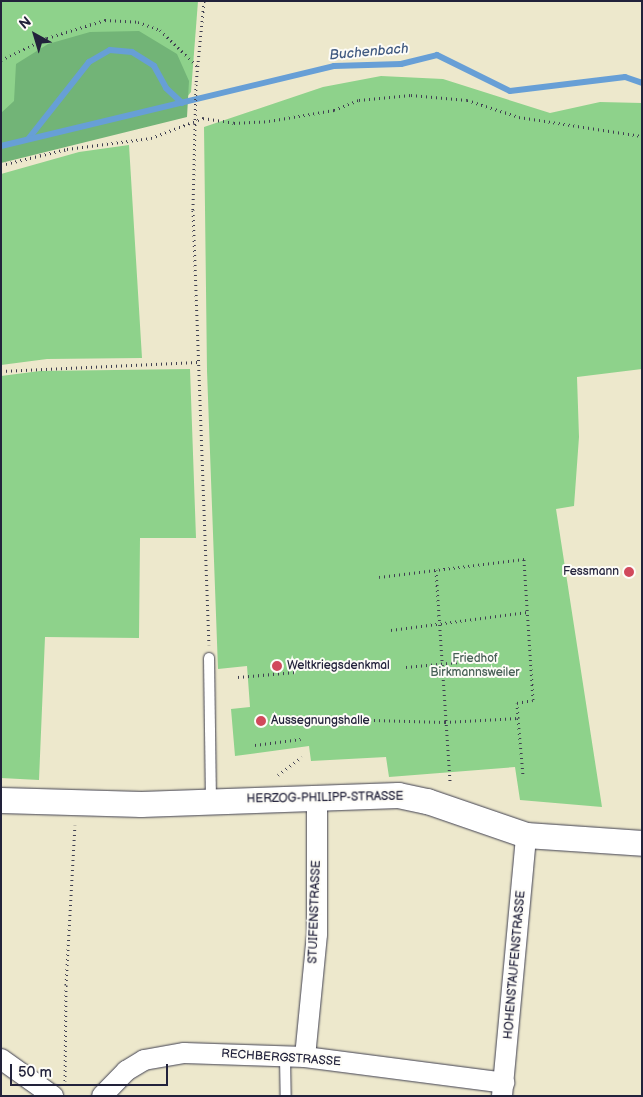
<!DOCTYPE html>
<style>
body{margin:0}
#map{position:relative;width:643px;height:1097px;overflow:hidden;background:#ede8cc;font-family:"Balsamiq Sans",sans-serif}
div>[style]{position:absolute}
.green>*{inset:0;background:#8ed28b}
.forest>*{inset:0;background:#72b477}
.stream>*{height:6px;margin:-3px;padding:0 3px;transform-origin:3px;border-radius:3px;background:#679fd6}
.path>*{height:3px;margin-top:-1.5px;transform-origin:0;background:repeating-linear-gradient(90deg,#404051 0 1px,transparent 0 5px)}
.roads{filter:drop-shadow(0 0 1px #404051) drop-shadow(0 0 1px #404051)}
.service>*{height:10px;margin:-5px;padding:0 5px;transform-origin:5px;border-radius:5px;background:#fff}
.minor>*{height:20px;margin:-10px;padding:0 10px;transform-origin:10px;border-radius:10px;background:#fff}
.tertiary>*{height:25px;margin:-12.5px;padding:0 12.5px;transform-origin:12.5px;border-radius:12.5px;background:#fff}
.dots>*{width:14px;height:14px;translate:-50% -50%;box-sizing:border-box;border:2px solid #fdfcf7;border-radius:50%}
span{translate:-50% -50%;white-space:nowrap;text-align:center;line-height:1.15;-webkit-text-stroke:4px #fdfcf7;paint-order:stroke}
.poi-label{font-size:12px;color:#22223b}
.right{translate:-100% -50%;text-align:right}
.left{translate:0 -50%;text-align:left}
.park-label{font-size:12px;color:#486057}
.street-label{font-size:12px;color:#22223b}
.water-label{font-size:14px;color:#415a81;font-style:italic}
.frame{position:absolute;inset:0;border:2px solid #22223b;pointer-events:none}
.north{position:absolute;left:10px;top:10px;width:50px;height:50px;-webkit-text-stroke:4px #fdfcf7;paint-order:stroke;rotate:321deg;font-size:14px;font-weight:700;line-height:20px;text-align:center;color:#22223b}
.north::after{content:'';display:block;margin:auto;width:18px;height:22px;background:#22223b;clip-path:polygon(50% 0,100% 100%,50% 72%,0 100%)}
.scale{position:absolute;left:10px;top:1064px;width:158px;height:22px;box-sizing:border-box;border:2px solid #22223b;border-top:0;padding-left:6px;font-size:15px;line-height:18px;white-space:nowrap;color:#22223b;-webkit-text-stroke:4px #fdfcf7;paint-order:stroke}
</style>
<div id="map">
<div class="green">
<div style="clip-path:polygon(1px 1px,198px 1px,191px 92px,182px 103px,1px 128px)"></div>
<div style="clip-path:polygon(381px 76px,443px 79px,550px 113px,600px 102px,642px 103px,642px 369px,577px 377px,579px 437px,574px 506px,556px 509px,602px 807px,520px 800px,515px 767px,389px 777px,386px 757px,311px 761px,309px 746px,235px 756px,231px 709px,250px 707px,247px 666px,218px 669px,207px 371px,204px 127px,323px 87px)"></div>
<div style="clip-path:polygon(129px 145px,142px 358px,47px 359px,1px 365px,1px 174px,79px 152px)"></div>
<div style="clip-path:polygon(190px 369px,196px 538px,140px 538px,139px 638px,45px 637px,39px 780px,1px 778px,1px 376px,40px 371px)"></div>
</div>
<div class="forest">
<div style="clip-path:polygon(139px 31px,177px 54px,189px 81px,187px 117px,1px 163px,1px 113px,14px 101px,16px 64px,48px 44px,90px 32px)"></div>
</div>
<div class="stream">
<div style="left:29px;top:138px;width:97px;rotate:-51.7deg"></div>
<div style="left:89px;top:62px;width:24px;rotate:-30deg"></div>
<div style="left:110px;top:50px;width:22px;rotate:5deg"></div>
<div style="left:132px;top:52px;width:26px;rotate:32deg"></div>
<div style="left:154px;top:66px;width:25px;rotate:61deg"></div>
<div style="left:166px;top:88px;width:22px;rotate:43deg"></div>
<div style="left:1px;top:146px;width:342px;rotate:-13.5deg"></div>
<div style="left:334px;top:66px;width:67px;rotate:-1.7deg"></div>
<div style="left:401px;top:64px;width:37px;rotate:-14deg"></div>
<div style="left:437px;top:55px;width:81px;rotate:26.3deg"></div>
<div style="left:510px;top:91px;width:116px;rotate:-6.9deg"></div>
<div style="left:625px;top:77px;width:18px;rotate:19deg"></div>
</div>
<div class="path">
<div style="left:204px;top:1px;width:83px;rotate:95.5deg"></div>
<div style="left:196px;top:84px;width:126px;rotate:91.4deg"></div>
<div style="left:193px;top:210px;width:435px;rotate:87.9deg"></div>
<div style="left:1px;top:60px;width:51px;rotate:-25.6deg"></div>
<div style="left:47px;top:38px;width:61px;rotate:-17.2deg"></div>
<div style="left:105px;top:20px;width:33px;rotate:3deg"></div>
<div style="left:138px;top:22px;width:23px;rotate:20deg"></div>
<div style="left:160px;top:30px;width:53px;rotate:44.2deg"></div>
<div style="left:1px;top:165px;width:68px;rotate:-13.6deg"></div>
<div style="left:67px;top:149px;width:85px;rotate:-7.5deg"></div>
<div style="left:151px;top:138px;width:56px;rotate:-21deg"></div>
<div style="left:203px;top:118px;width:31px;rotate:9deg"></div>
<div style="left:234px;top:123px;width:35px;rotate:-3deg"></div>
<div style="left:269px;top:121px;width:66px;rotate:-9.6deg"></div>
<div style="left:334px;top:110px;width:27px;rotate:-22deg"></div>
<div style="left:359px;top:100px;width:52px;rotate:-5.5deg"></div>
<div style="left:411px;top:95px;width:56px;rotate:5.1deg"></div>
<div style="left:467px;top:100px;width:55px;rotate:18.1deg"></div>
<div style="left:519px;top:117px;width:124px;rotate:8.8deg"></div>
<div style="left:1px;top:371px;width:197px;rotate:-2.6deg"></div>
<div style="left:436px;top:570px;width:211px;rotate:86.2deg"></div>
<div style="left:391px;top:630px;width:138px;rotate:-7.5deg"></div>
<div style="left:406px;top:667px;width:75px;rotate:-5.3deg"></div>
<div style="left:238px;top:677px;width:58px;rotate:-4.9deg"></div>
<div style="left:299px;top:718px;width:146px;rotate:1.6deg"></div>
<div style="left:445px;top:722px;width:73px;rotate:-3.1deg"></div>
<div style="left:518px;top:718px;width:15px;rotate:-94deg"></div>
<div style="left:517px;top:703px;width:16px;rotate:-11deg"></div>
<div style="left:533px;top:700px;width:141px;rotate:-93.7deg"></div>
<div style="left:524px;top:559px;width:146px;rotate:172.9deg"></div>
<div style="left:518px;top:718px;width:57px;rotate:85deg"></div>
<div style="left:255px;top:745px;width:46px;rotate:-7.4deg"></div>
<div style="left:278px;top:775px;width:30px;rotate:-37deg"></div>
<div style="left:65px;top:1081px;width:96px;rotate:-89.4deg"></div>
<div style="left:66px;top:985px;width:160px;rotate:-86.8deg"></div>
</div>
<div class="roads">
<div class="service">
<div style="left:209px;top:658px;width:143px;rotate:89.2deg"></div>
<div style="left:285px;top:1057px;width:39px;rotate:89deg"></div>
</div>
<div class="minor">
<div style="left:305px;top:1057px;width:124px;rotate:-84.4deg"></div>
<div style="left:317px;top:934px;width:137px;rotate:-90deg"></div>
<div style="left:1px;top:1059px;width:64px;rotate:35.4deg"></div>
<div style="left:102px;top:1096px;width:35px;rotate:-46deg"></div>
<div style="left:126px;top:1071px;width:21px;rotate:-31deg"></div>
<div style="left:144px;top:1060px;width:41px;rotate:-9.9deg"></div>
<div style="left:184px;top:1053px;width:121px;rotate:1.9deg"></div>
<div style="left:305px;top:1057px;width:201px;rotate:7.4deg"></div>
<div style="left:502px;top:1096px;width:262px;rotate:-84.7deg"></div>
</div>
<div class="tertiary">
<div style="left:1px;top:800px;width:140px;rotate:1.6deg"></div>
<div style="left:141px;top:804px;width:257px;rotate:-2deg"></div>
<div style="left:398px;top:795px;width:30px;rotate:12deg"></div>
<div style="left:427px;top:801px;width:105px;rotate:19deg"></div>
<div style="left:526px;top:835px;width:116px;rotate:3.9deg"></div>
</div>
</div>
<div class="dots">
<div style="left:629px;top:572px;background:#d1495b"></div>
<div style="left:277px;top:666px;background:#d1495b"></div>
<div style="left:261px;top:721px;background:#d1495b"></div>
</div>
<div class="poi-label">
<span class="right" style="left:619px;top:572px">Fessmann</span>
<span class="left" style="left:287px;top:666px">Weltkriegsdenkmal</span>
<span class="left" style="left:271px;top:721px">Aussegnungshalle</span>
</div>
<div class="park-label">
<span style="left:475px;top:666px">Friedhof<br>Birkmannsweiler</span>
</div>
<div class="street-label">
<span style="left:325px;top:798px;rotate:-1deg">HERZOG-PHILIPP-STRASSE</span>
<span style="left:315px;top:912px;rotate:-88deg">STUIFENSTRASSE</span>
<span style="left:515px;top:965px;rotate:-85deg">HOHENSTAUFENSTRASSE</span>
<span style="left:281px;top:1058px;rotate:4deg">RECHBERGSTRASSE</span>
</div>
<div class="water-label">
<span style="left:369px;top:52px;rotate:-5deg">Buchenbach</span>
</div>
<div class="frame"></div>
<div class="north">N</div>
<div class="scale">50 m</div>
</div>
